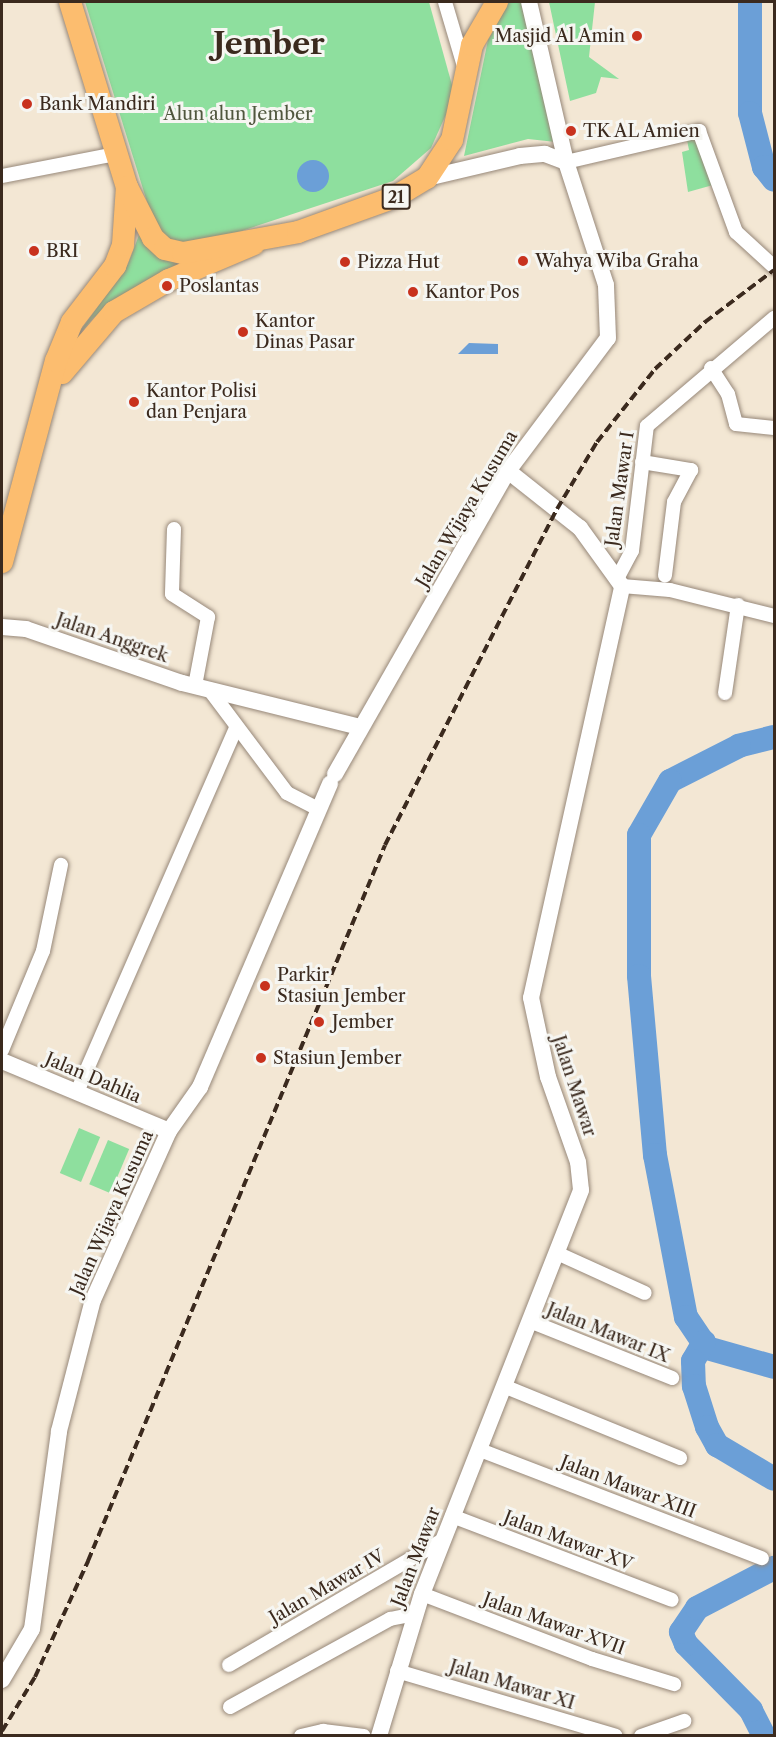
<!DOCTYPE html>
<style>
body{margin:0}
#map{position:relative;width:776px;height:1737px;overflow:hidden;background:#f3e7d4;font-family:"Libre Caslon Text",serif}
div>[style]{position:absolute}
.green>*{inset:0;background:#8edf9e;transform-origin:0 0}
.water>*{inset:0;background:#6b9fd7}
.round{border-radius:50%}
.river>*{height:24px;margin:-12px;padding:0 12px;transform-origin:12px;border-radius:12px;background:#6b9fd7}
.roads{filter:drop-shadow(0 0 2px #978879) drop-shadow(0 0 2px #978879)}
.minor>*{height:14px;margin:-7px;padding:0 7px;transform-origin:7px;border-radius:7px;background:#fff}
.tertiary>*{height:16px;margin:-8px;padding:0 8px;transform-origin:8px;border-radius:8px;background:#fff}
.primary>*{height:22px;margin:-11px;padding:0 11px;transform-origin:11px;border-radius:11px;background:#fcbd6f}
.trunk>*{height:22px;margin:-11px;padding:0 11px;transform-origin:11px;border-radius:11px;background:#fcbd6f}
.rail>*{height:4px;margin-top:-2px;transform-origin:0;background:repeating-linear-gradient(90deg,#3b2a1e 0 9px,transparent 0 13.5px)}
.dots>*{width:16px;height:16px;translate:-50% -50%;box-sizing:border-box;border:3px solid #f6f6f2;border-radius:50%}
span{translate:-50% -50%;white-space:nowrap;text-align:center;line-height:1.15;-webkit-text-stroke:6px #f6f6f2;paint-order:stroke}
.shield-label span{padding:2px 4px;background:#f6f6f2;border:2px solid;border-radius:4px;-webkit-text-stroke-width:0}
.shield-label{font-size:16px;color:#3b2a1e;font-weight:700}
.poi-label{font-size:18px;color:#3b2a1e}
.right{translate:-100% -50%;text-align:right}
.left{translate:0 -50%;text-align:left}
.park-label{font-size:18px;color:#50573e}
.street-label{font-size:18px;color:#3b2a1e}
.town-label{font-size:30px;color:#3b2a1e;font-weight:700}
.frame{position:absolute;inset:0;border:3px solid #3b2a1e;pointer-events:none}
</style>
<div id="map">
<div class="green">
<div style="clip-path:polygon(85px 2px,429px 2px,452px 85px,448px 110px,431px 148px,393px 181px,193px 247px,166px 239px,152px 218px)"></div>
<div style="clip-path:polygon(509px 2px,524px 2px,556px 142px,528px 139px,464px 156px,488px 40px)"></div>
<div style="clip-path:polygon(549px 2px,595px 2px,589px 57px,619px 79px,601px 77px,596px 93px,570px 101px)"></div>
<div style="clip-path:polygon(698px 138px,713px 185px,688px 192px,682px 152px,689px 150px,687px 140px)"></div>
<div style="clip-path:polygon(139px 235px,200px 262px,142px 283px,93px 318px,74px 340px,128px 264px)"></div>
<div style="left:79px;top:1128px;width:23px;height:49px;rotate:23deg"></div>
<div style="left:108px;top:1140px;width:23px;height:48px;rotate:23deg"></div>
</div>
<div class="water">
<div class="round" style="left:297px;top:160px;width:32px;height:32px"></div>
<div style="clip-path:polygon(469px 343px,498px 344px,498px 354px,458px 354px)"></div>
</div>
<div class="river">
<div style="left:750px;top:2px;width:111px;rotate:90deg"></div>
<div style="left:750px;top:113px;width:56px;rotate:75.5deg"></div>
<div style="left:764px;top:167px;width:16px;rotate:52deg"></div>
<div style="left:774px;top:737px;width:36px;rotate:166deg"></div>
<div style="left:739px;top:746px;width:77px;rotate:153.1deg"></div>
<div style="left:670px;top:781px;width:62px;rotate:119.9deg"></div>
<div style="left:639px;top:835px;width:141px;rotate:90deg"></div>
<div style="left:639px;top:976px;width:180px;rotate:84.9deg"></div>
<div style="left:655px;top:1155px;width:165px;rotate:79.2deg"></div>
<div style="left:686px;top:1317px;width:37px;rotate:56deg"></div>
<div style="left:707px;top:1348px;width:70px;rotate:15.8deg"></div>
<div style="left:704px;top:1342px;width:22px;rotate:120deg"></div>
<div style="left:693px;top:1361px;width:25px;rotate:88deg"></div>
<div style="left:694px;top:1386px;width:43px;rotate:72.4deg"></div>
<div style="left:707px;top:1427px;width:21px;rotate:61deg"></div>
<div style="left:717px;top:1445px;width:66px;rotate:30.8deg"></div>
<div style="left:764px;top:1736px;width:29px;rotate:-117deg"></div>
<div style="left:751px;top:1710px;width:93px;rotate:-134.6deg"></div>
<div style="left:686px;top:1644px;width:13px;rotate:-113deg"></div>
<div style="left:681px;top:1632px;width:29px;rotate:-56deg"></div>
<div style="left:697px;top:1608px;width:87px;rotate:-27.5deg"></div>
</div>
<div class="roads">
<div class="minor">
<div style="left:445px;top:2px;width:67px;rotate:73.5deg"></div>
<div style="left:566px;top:162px;width:137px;rotate:-13.1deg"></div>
<div style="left:699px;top:131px;width:108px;rotate:69.9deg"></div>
<div style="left:736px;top:232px;width:52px;rotate:42.6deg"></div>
<div style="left:2px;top:176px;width:116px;rotate:-10.9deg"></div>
<div style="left:711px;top:368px;width:31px;rotate:57deg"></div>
<div style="left:728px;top:394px;width:31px;rotate:75deg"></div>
<div style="left:736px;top:424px;width:38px;rotate:6deg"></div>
<div style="left:642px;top:462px;width:50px;rotate:9.3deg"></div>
<div style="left:691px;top:470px;width:36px;rotate:118deg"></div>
<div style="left:674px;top:502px;width:74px;rotate:97deg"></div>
<div style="left:174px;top:529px;width:65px;rotate:91.8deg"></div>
<div style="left:172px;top:594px;width:43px;rotate:32.6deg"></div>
<div style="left:208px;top:617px;width:70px;rotate:100.7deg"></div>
<div style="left:618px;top:577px;width:30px;rotate:-62deg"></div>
<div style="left:632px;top:551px;width:126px;rotate:-83.2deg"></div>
<div style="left:647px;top:426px;width:167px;rotate:-40.4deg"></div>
<div style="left:622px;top:586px;width:48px;rotate:4.8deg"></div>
<div style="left:670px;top:590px;width:107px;rotate:14deg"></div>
<div style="left:209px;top:689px;width:130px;rotate:53.1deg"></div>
<div style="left:287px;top:793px;width:33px;rotate:27deg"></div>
<div style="left:725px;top:693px;width:89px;rotate:-81.6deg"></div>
<div style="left:2px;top:1050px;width:107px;rotate:-67.5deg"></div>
<div style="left:43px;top:951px;width:88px;rotate:-78.2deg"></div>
<div style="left:77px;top:1092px;width:397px;rotate:-66.4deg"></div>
<div style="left:559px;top:1254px;width:94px;rotate:24.4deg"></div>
<div style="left:532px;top:1322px;width:151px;rotate:21.8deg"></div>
<div style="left:506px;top:1387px;width:188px;rotate:22.2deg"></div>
<div style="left:480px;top:1450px;width:302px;rotate:21deg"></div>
<div style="left:452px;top:1516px;width:235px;rotate:20.9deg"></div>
<div style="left:422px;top:1594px;width:182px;rotate:20.9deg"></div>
<div style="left:592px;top:1659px;width:86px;rotate:17deg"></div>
<div style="left:229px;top:1665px;width:248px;rotate:-30.3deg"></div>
<div style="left:397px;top:1671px;width:228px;rotate:16.5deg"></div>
<div style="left:230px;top:1707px;width:183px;rotate:-28.8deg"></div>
<div style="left:390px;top:1619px;width:25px;rotate:-11deg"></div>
<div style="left:301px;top:1736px;width:23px;rotate:-13deg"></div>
<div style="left:323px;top:1731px;width:41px;rotate:7deg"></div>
<div style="left:641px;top:1736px;width:46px;rotate:-19.2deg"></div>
</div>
<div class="tertiary">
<div style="left:427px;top:178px;width:96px;rotate:-13.3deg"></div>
<div style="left:520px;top:156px;width:25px;rotate:-5deg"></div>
<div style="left:545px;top:154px;width:22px;rotate:21deg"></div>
<div style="left:2px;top:627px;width:24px;rotate:5deg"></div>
<div style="left:26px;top:629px;width:165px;rotate:19.1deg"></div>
<div style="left:182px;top:683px;width:183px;rotate:13.9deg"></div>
<div style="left:335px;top:774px;width:349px;rotate:-60.3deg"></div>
<div style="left:508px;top:471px;width:166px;rotate:-53.1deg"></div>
<div style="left:608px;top:338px;width:53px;rotate:-92.2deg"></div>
<div style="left:606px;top:285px;width:129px;rotate:-108deg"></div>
<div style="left:566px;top:162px;width:164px;rotate:-103deg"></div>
<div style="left:2px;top:1061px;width:181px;rotate:22.7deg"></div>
<div style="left:2px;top:1680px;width:59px;rotate:-59.5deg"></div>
<div style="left:32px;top:1629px;width:200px;rotate:-82.2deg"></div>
<div style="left:59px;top:1431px;width:135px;rotate:-75.5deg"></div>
<div style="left:93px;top:1300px;width:185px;rotate:-65.8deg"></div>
<div style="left:169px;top:1131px;width:54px;rotate:-54.8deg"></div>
<div style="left:200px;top:1087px;width:330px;rotate:-66.8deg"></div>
<div style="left:379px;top:1736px;width:148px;rotate:-73.2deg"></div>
<div style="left:422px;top:1594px;width:434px;rotate:-68.5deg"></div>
<div style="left:581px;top:1190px;width:28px;rotate:-96deg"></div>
<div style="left:578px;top:1162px;width:90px;rotate:-109.4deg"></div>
<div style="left:548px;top:1077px;width:81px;rotate:-102.1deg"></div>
<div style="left:531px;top:998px;width:422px;rotate:-77.5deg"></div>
<div style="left:622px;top:586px;width:72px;rotate:-125.9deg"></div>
<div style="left:580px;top:528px;width:92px;rotate:-141.6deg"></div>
</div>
<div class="primary">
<div style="left:62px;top:373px;width:80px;rotate:-49.6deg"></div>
<div style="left:114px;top:312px;width:64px;rotate:-30.2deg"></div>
<div style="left:169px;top:280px;width:92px;rotate:-23deg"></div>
<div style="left:2px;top:562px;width:208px;rotate:-75deg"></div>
<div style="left:56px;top:361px;width:42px;rotate:-67.7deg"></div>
<div style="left:72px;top:322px;width:71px;rotate:-52.5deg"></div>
<div style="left:115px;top:266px;width:22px;rotate:-69deg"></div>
<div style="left:123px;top:245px;width:58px;rotate:-86.1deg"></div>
</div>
<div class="trunk">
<div style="left:70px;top:2px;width:194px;rotate:72.9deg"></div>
<div style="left:127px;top:187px;width:57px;rotate:63deg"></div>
<div style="left:153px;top:238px;width:16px;rotate:43deg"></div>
<div style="left:165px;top:249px;width:18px;rotate:13deg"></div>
<div style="left:183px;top:253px;width:117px;rotate:-10.3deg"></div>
<div style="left:298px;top:232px;width:103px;rotate:-19.8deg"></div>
<div style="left:395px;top:197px;width:37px;rotate:-31deg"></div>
<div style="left:427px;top:178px;width:45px;rotate:-56.7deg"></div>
<div style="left:452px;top:140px;width:97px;rotate:-78.1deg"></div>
<div style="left:472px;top:45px;width:50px;rotate:-59.8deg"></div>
</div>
</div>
<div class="rail">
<div style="left:2px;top:1731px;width:63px;rotate:-58.6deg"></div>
<div style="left:35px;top:1677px;width:128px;rotate:-65.4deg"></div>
<div style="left:88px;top:1561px;width:775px;rotate:-67.47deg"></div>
<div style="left:385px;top:845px;width:377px;rotate:-62.9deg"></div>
<div style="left:557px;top:509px;width:78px;rotate:-59.2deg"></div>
<div style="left:597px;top:442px;width:93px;rotate:-51.5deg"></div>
<div style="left:655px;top:369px;width:69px;rotate:-43.2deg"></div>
<div style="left:705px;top:322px;width:86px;rotate:-37deg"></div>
</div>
<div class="dots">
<div style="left:637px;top:36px;background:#c8321e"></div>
<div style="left:27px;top:104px;background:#c8321e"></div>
<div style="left:571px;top:131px;background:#c8321e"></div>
<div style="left:34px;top:251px;background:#c8321e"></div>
<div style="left:523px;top:261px;background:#c8321e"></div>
<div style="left:345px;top:262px;background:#c8321e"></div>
<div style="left:167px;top:286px;background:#c8321e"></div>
<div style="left:413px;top:292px;background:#c8321e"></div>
<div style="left:243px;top:332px;background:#c8321e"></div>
<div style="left:134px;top:402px;background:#c8321e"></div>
<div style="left:265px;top:986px;background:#c8321e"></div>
<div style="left:319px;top:1022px;background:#c8321e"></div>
<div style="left:261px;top:1058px;background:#c8321e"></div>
</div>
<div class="shield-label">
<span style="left:396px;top:197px">21</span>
</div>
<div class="poi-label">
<span class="right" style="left:625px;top:36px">Masjid Al Amin</span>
<span class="left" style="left:39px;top:104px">Bank Mandiri</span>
<span class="left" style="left:583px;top:131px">TK AL Amien</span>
<span class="left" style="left:46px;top:251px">BRI</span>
<span class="left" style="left:535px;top:261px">Wahya Wiba Graha</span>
<span class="left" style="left:357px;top:262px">Pizza Hut</span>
<span class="left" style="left:179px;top:286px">Poslantas</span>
<span class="left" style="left:425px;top:292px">Kantor Pos</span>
<span class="left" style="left:255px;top:332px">Kantor<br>Dinas Pasar</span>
<span class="left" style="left:146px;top:402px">Kantor Polisi<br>dan Penjara</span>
<span class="left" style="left:277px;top:986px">Parkir<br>Stasiun Jember</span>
<span class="left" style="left:332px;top:1022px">Jember</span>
<span class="left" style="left:273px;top:1058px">Stasiun Jember</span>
</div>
<div class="park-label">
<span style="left:238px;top:114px">Alun alun Jember</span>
</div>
<div class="street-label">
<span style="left:620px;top:489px;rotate:-82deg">Jalan Mawar I</span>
<span style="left:467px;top:509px;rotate:-59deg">Jalan Wijaya Kusuma</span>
<span style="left:112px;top:638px;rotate:19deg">Jalan Anggrek</span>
<span style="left:93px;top:1078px;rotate:23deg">Jalan Dahlia</span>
<span style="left:574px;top:1086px;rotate:72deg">Jalan Mawar</span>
<span style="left:112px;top:1213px;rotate:-66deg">Jalan Wijaya Kusuma</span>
<span style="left:608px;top:1333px;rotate:22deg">Jalan Mawar IX</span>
<span style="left:628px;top:1487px;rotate:21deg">Jalan Mawar XIII</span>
<span style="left:568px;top:1541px;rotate:21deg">Jalan Mawar XV</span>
<span style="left:416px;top:1557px;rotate:-69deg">Jalan Mawar</span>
<span style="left:327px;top:1587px;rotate:-30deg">Jalan Mawar IV</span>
<span style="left:554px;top:1624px;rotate:20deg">Jalan Mawar XVII</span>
<span style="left:512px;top:1685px;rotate:17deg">Jalan Mawar XI</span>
</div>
<div class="town-label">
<span style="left:269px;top:44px">Jember</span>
</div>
<div class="frame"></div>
</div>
